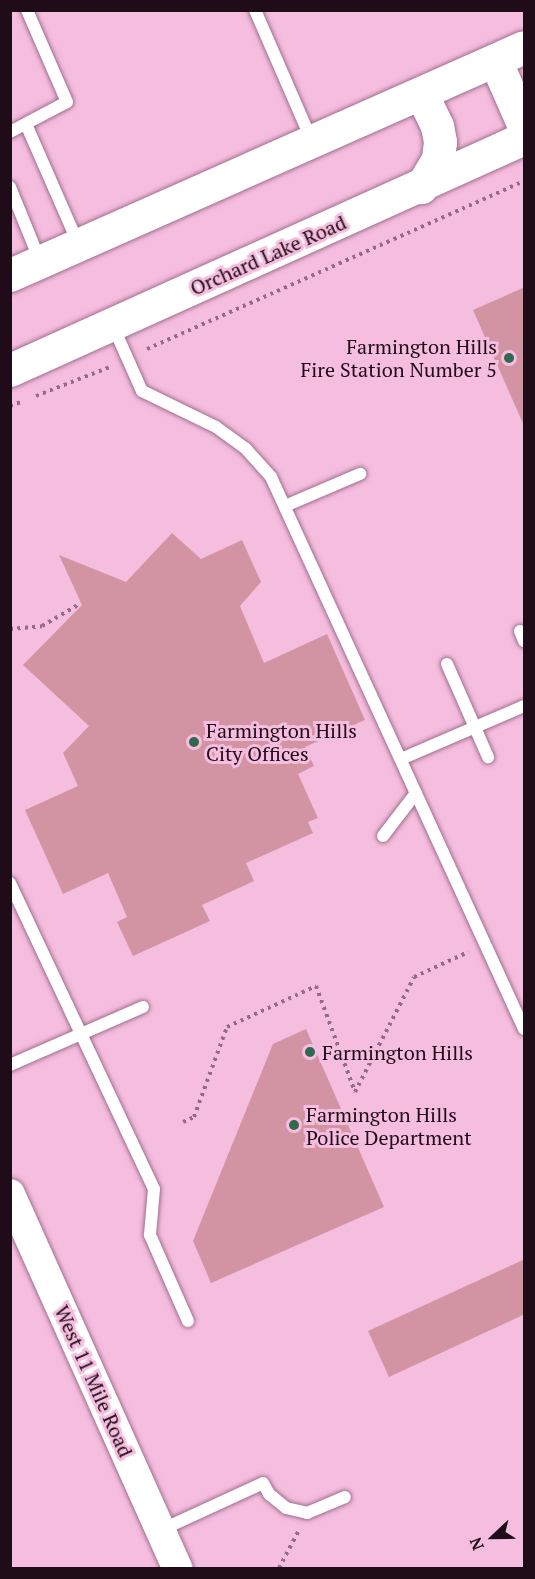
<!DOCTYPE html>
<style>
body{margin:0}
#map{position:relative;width:535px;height:1579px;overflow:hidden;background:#f5bdde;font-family:"PT Serif",serif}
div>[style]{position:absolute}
.building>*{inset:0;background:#d294a3}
.path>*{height:4px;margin-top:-2px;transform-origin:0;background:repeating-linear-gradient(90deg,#936c83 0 3px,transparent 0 7.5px)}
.roads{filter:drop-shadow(0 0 2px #a26f8e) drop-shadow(0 0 2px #a26f8e)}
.service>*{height:12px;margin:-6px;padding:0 6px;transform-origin:6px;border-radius:6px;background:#fff}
.tertiary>*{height:30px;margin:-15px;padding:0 15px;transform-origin:15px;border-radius:15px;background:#fff}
.secondary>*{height:33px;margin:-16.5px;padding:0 16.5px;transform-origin:16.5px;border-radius:16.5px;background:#fff}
.dots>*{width:16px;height:16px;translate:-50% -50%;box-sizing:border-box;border:3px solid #f5bdde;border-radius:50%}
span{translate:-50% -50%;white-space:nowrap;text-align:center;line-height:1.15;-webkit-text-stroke:6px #f5bdde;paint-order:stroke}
.street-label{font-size:20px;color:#1f0c18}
.poi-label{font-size:20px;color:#1f0c18}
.right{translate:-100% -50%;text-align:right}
.left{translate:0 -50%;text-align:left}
.frame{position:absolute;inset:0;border:12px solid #1f0c18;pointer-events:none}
.north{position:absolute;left:463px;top:1507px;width:60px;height:60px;-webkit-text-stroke:4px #f5bdde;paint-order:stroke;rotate:248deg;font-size:16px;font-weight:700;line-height:24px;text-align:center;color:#1f0c18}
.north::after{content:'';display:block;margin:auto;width:21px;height:27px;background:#1f0c18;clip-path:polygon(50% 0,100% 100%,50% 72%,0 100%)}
</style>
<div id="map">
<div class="building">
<div style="clip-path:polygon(525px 287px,525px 428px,473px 310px)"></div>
<div style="clip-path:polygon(172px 533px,201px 559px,242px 540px,261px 582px,240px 606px,264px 663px,327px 634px,365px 720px,305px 747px,314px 766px,298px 774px,318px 818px,308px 822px,313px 833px,246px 863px,254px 881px,202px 905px,210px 921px,133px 956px,117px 922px,127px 917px,108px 873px,63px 894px,25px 810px,78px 786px,63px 753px,89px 726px,23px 665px,82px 605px,59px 555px,126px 582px)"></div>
<div style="clip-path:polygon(306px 1029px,384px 1207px,211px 1283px,193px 1241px,273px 1044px)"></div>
<div style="clip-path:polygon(525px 1259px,525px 1314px,389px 1377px,368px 1331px)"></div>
</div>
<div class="path">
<div style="left:147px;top:349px;width:413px;rotate:-24deg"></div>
<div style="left:36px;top:396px;width:79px;rotate:-21.4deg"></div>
<div style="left:10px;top:406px;width:12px;rotate:-20deg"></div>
<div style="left:10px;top:629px;width:32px;rotate:-5deg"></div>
<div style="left:42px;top:626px;width:42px;rotate:-30.3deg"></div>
<div style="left:183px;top:1122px;width:12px;rotate:-24deg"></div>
<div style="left:194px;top:1117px;width:96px;rotate:-69.9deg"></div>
<div style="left:227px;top:1027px;width:98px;rotate:-24.7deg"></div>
<div style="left:316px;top:986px;width:113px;rotate:69.8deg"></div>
<div style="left:355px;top:1092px;width:129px;rotate:-62.8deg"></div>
<div style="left:414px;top:977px;width:60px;rotate:-24.8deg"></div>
<div style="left:279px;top:1568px;width:41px;rotate:-62.2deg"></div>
</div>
<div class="roads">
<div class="service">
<div style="left:255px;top:10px;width:141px;rotate:66.5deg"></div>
<div style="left:26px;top:124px;width:130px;rotate:66.4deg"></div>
<div style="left:10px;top:132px;width:64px;rotate:-27.8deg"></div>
<div style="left:67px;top:102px;width:100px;rotate:-113.5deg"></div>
<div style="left:10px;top:187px;width:80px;rotate:67.9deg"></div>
<div style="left:113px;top:326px;width:71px;rotate:66deg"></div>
<div style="left:142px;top:391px;width:82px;rotate:25.9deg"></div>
<div style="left:216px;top:427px;width:37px;rotate:36deg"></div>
<div style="left:246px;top:449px;width:38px;rotate:48deg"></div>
<div style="left:271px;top:477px;width:607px;rotate:65.38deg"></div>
<div style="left:285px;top:506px;width:82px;rotate:-23.1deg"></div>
<div style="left:520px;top:631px;width:11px;rotate:68deg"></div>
<div style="left:447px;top:664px;width:102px;rotate:66.2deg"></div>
<div style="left:401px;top:759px;width:134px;rotate:-23.3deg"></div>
<div style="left:383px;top:836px;width:54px;rotate:-52.5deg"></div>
<div style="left:10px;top:883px;width:338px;rotate:64.8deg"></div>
<div style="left:154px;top:1189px;width:46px;rotate:95deg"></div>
<div style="left:150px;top:1235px;width:94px;rotate:66.2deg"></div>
<div style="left:10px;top:1065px;width:145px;rotate:-23.6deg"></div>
<div style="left:161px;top:1530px;width:112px;rotate:-24.7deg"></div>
<div style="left:263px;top:1483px;width:13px;rotate:61deg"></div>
<div style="left:269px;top:1494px;width:22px;rotate:39deg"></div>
<div style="left:286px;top:1508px;width:22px;rotate:13deg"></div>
<div style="left:307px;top:1513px;width:41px;rotate:-22.8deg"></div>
</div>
<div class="tertiary">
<div style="left:10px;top:1194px;width:410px;rotate:65.9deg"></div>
</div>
<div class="secondary">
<div style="left:495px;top:60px;width:72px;rotate:66.3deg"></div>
<div style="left:421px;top:93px;width:37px;rotate:64deg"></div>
<div style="left:437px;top:126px;width:16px;rotate:79deg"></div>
<div style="left:440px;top:142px;width:17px;rotate:97deg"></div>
<div style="left:438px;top:159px;width:33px;rotate:121deg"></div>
<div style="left:10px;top:275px;width:562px;rotate:-23.92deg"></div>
<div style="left:10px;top:370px;width:564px;rotate:-24.29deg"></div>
</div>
</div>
<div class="dots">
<div style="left:509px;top:358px;background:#316950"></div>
<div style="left:194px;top:742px;background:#316950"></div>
<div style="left:310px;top:1052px;background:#316950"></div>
<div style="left:294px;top:1125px;background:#316950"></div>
</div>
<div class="street-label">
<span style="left:268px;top:255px;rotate:-24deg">Orchard Lake Road</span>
<span style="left:94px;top:1381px;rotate:66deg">West 11 Mile Road</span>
</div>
<div class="poi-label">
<span class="right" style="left:497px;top:358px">Farmington Hills<br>Fire Station Number 5</span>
<span class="left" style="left:206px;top:742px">Farmington Hills<br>City Offices</span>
<span class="left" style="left:322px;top:1052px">Farmington Hills</span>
<span class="left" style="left:306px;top:1126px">Farmington Hills<br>Police Department</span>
</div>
<div class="frame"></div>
<div class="north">N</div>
</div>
